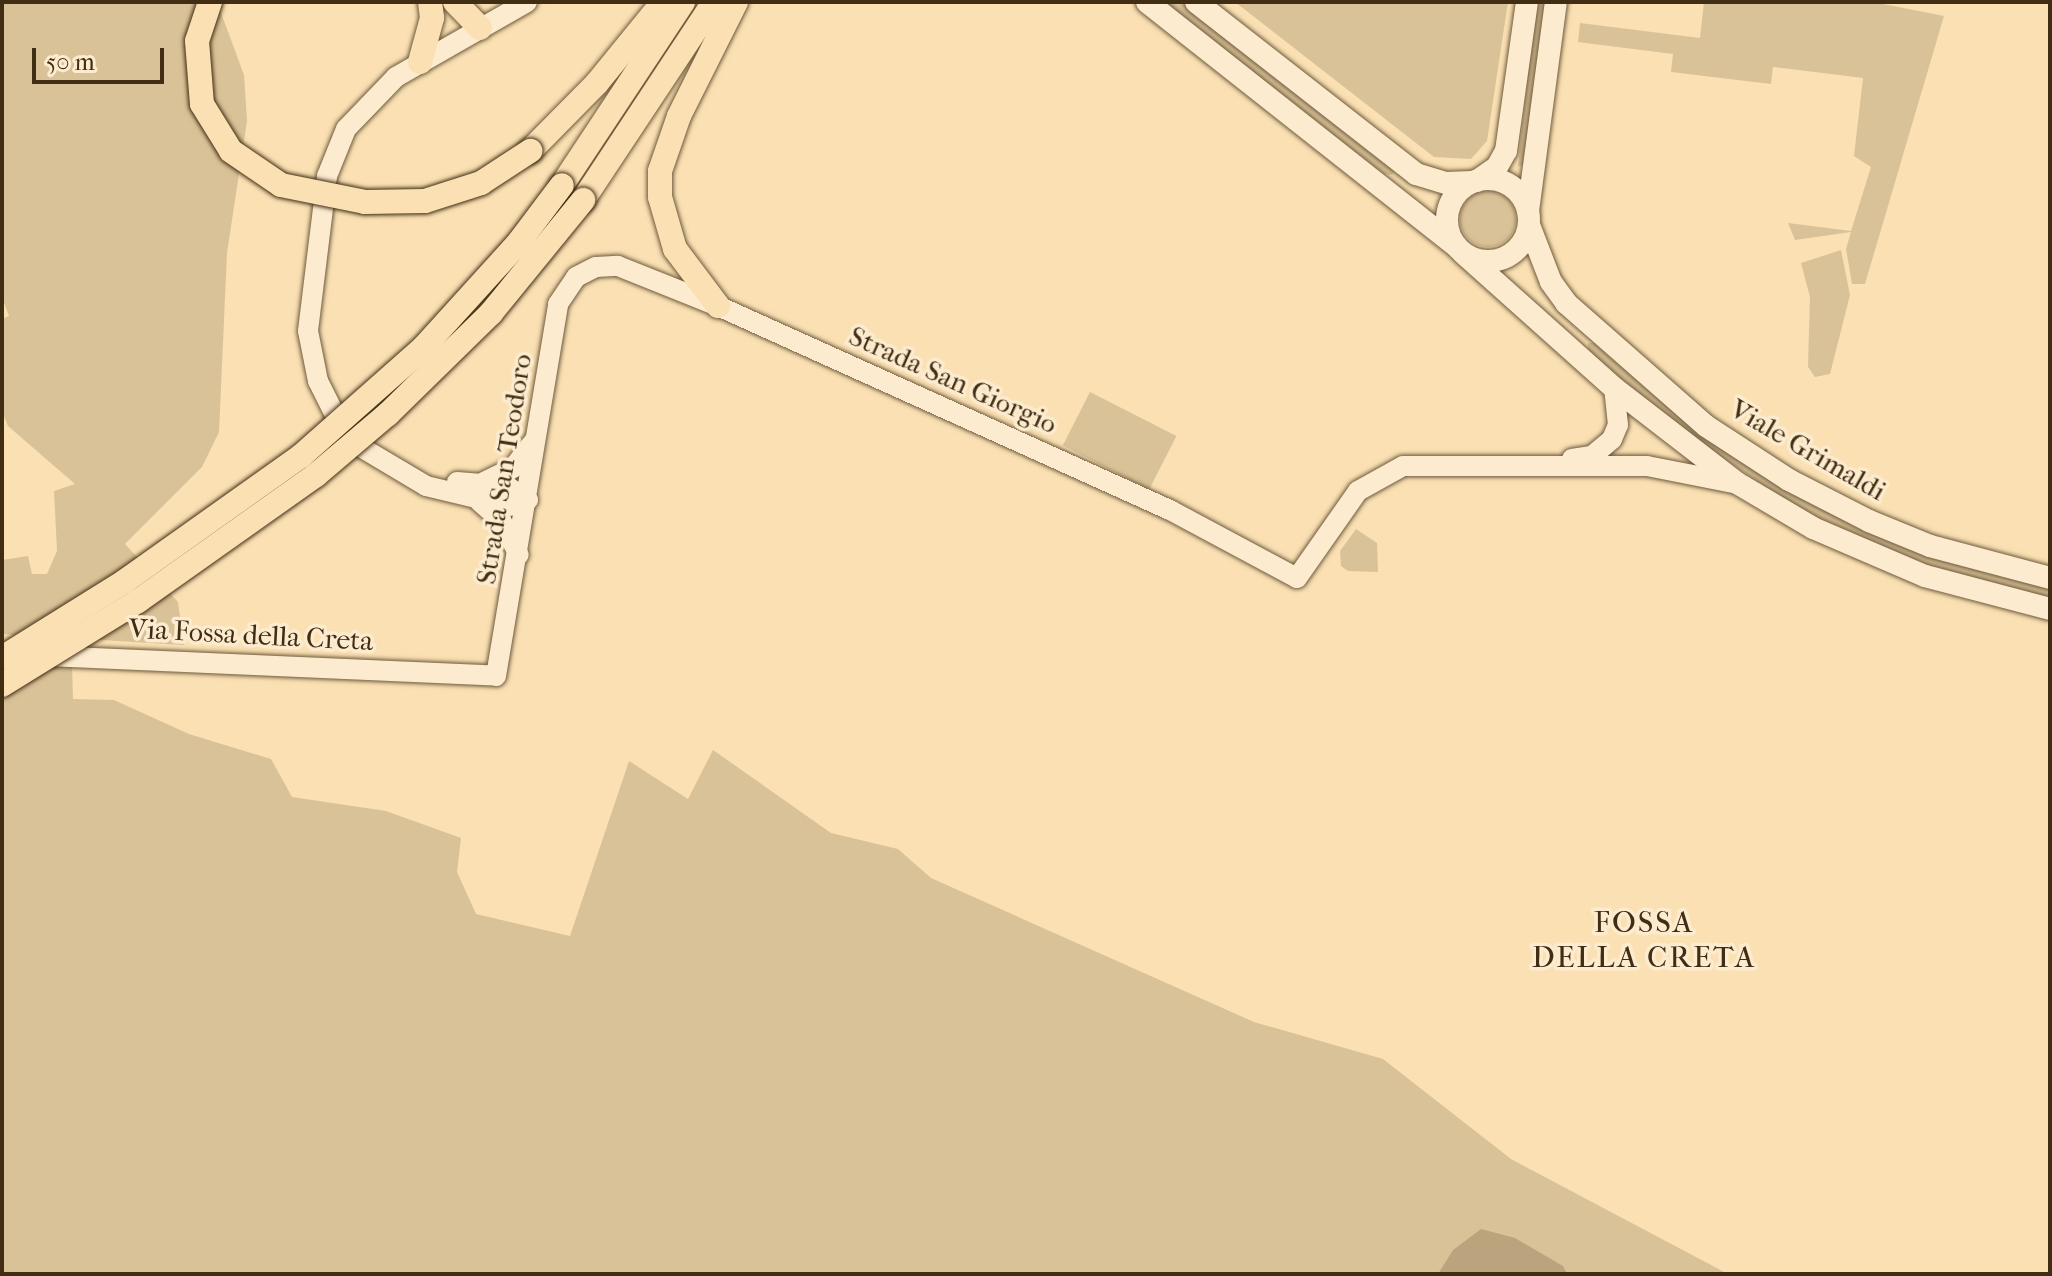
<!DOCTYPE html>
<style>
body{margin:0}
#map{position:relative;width:2052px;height:1276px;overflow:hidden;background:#fae0b3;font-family:"IM FELL French Canon",serif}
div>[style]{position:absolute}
.green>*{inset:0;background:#dac298;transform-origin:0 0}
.round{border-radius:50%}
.water>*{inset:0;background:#bba37d}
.roads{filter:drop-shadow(0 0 2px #6e5a3c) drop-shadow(0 0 2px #6e5a3c)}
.tertiary>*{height:20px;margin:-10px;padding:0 10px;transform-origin:10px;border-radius:10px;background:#fcebce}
.secondary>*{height:22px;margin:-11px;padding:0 11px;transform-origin:11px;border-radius:11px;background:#fcebce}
.secondary>.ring{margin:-11px;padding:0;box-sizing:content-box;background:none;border:22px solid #fcebce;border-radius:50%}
.primary>*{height:24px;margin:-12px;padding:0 12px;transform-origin:12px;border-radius:12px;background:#fae0b3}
.bridges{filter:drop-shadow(0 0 2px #402d14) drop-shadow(0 0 2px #402d14)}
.primary-bridge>*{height:24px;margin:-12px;padding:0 12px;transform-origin:12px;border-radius:12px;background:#fae0b3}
span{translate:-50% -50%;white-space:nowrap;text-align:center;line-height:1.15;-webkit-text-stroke:7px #fcebce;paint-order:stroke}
.street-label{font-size:28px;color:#402d14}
.neighbourhood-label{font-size:30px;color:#402d14;letter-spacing:2px}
.frame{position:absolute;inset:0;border:4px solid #402d14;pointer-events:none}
.scale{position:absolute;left:32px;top:48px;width:132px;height:36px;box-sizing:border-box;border:4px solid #402d14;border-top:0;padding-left:10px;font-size:24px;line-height:28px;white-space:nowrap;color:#402d14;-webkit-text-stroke:6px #fcebce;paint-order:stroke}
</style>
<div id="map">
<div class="green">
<div style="clip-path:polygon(2px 2px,217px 2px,244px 75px,247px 121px,227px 253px,219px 432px,202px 467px,125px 544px,178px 602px,184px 645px,2px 634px,2px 560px,28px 556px,32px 574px,47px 574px,57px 551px,54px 491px,75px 484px,8px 426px,2px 411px,2px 319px,9px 316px,2px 297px)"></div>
<div style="clip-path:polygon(1162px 2px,1183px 4px,1305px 96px,1394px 171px,1392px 175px,1384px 174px)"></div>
<div style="clip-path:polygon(1235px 2px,1508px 2px,1487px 141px,1471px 159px,1434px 157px)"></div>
<div style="clip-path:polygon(1536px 2px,1547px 2px,1525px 165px,1518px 166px)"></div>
<div style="clip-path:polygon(1704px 2px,1873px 2px,1944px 16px,1865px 284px,1852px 284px,1846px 249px,1851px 232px,1795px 240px,1788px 223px,1851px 231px,1871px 167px,1854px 156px,1863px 78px,1773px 67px,1771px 84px,1671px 72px,1673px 54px,1578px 42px,1580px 23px,1700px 38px)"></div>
<div class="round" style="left:1460px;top:191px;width:56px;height:56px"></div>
<div style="clip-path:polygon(1841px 250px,1850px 295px,1830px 374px,1815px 377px,1808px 367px,1810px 297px,1801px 263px)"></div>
<div style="clip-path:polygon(1588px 343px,1594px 343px,1675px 413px,1961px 565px,2050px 587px,2050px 598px,1920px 563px,1799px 509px,1668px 421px,1588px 351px)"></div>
<div style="left:1090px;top:392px;width:97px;height:60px;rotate:27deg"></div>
<div style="clip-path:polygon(1356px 529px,1377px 543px,1378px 572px,1348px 571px,1341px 566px,1340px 551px)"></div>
<div style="clip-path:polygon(72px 664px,73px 699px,114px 700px,189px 734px,271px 759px,292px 797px,386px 811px,461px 838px,457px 872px,476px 914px,570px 936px,629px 761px,688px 799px,713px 750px,831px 833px,898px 849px,931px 878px,1254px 1022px,1383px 1059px,1511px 1159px,1728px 1274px,2px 1274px,2px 666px)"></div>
</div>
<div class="water">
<div style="clip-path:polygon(1481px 1229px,1515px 1238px,1563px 1266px,1567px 1274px,1438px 1274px,1453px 1250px)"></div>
</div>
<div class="roads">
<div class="tertiary">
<div style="left:527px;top:2px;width:151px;rotate:150.2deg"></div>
<div style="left:396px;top:77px;width:72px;rotate:133.9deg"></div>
<div style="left:346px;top:129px;width:51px;rotate:112deg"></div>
<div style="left:327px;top:176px;width:156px;rotate:97deg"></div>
<div style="left:308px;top:331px;width:51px;rotate:78.7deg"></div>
<div style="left:318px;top:381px;width:54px;rotate:63.4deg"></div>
<div style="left:342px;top:429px;width:24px;rotate:45deg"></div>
<div style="left:359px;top:446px;width:78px;rotate:30.8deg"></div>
<div style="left:426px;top:486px;width:85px;rotate:13.5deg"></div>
<div style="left:509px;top:506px;width:20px;rotate:-18deg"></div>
<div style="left:1572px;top:459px;width:20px;rotate:-9deg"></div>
<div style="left:1592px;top:456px;width:26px;rotate:-40deg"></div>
<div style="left:1612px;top:439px;width:15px;rotate:-67deg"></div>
<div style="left:1618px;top:425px;width:37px;rotate:-96deg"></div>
<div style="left:457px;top:482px;width:50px;rotate:4.6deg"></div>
<div style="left:507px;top:486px;width:25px;rotate:34deg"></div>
<div style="left:484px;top:482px;width:32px;rotate:-26deg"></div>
<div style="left:513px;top:468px;width:36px;rotate:-52deg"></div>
<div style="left:480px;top:502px;width:28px;rotate:41deg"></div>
<div style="left:501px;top:520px;width:39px;rotate:63deg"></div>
<div style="left:46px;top:656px;width:450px;rotate:2.5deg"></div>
<div style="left:496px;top:676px;width:377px;rotate:-80.5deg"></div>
<div style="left:558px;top:304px;width:32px;rotate:-56deg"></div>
<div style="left:576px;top:277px;width:22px;rotate:-27deg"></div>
<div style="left:596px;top:267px;width:22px;rotate:-3deg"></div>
<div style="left:618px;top:266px;width:108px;rotate:21.8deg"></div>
<div style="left:718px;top:306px;width:496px;rotate:24.3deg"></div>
<div style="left:1170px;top:510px;width:144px;rotate:28.2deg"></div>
<div style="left:1297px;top:578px;width:106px;rotate:-55deg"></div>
<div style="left:1358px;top:491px;width:51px;rotate:-29.1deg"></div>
<div style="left:1403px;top:466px;width:244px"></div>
<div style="left:1647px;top:466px;width:89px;rotate:11.1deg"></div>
</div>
<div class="secondary">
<div style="left:1147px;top:2px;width:394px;rotate:38.3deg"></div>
<div style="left:1196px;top:2px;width:279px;rotate:38deg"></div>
<div style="left:1416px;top:174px;width:31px;rotate:17deg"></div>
<div style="left:1446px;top:183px;width:26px;rotate:-2deg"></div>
<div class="ring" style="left:1447px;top:179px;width:60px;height:60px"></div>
<div style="left:1477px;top:181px;width:24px;rotate:-35deg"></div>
<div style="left:1497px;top:167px;width:18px;rotate:-61deg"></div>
<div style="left:1506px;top:151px;width:150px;rotate:-82deg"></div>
<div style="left:1528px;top:211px;width:211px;rotate:-82.4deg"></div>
<div style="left:1529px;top:225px;width:61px;rotate:68.9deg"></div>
<div style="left:1551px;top:282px;width:26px;rotate:54deg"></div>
<div style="left:1566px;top:303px;width:186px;rotate:41.3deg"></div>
<div style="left:1706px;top:426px;width:99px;rotate:33deg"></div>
<div style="left:1789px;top:480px;width:90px;rotate:27.1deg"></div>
<div style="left:1869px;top:521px;width:66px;rotate:22.3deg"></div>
<div style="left:1930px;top:546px;width:124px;rotate:14.9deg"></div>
<div style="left:1463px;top:253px;width:203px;rotate:41.8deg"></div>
<div style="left:1614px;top:388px;width:155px;rotate:37.7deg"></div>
<div style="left:1737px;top:483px;width:88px;rotate:30.6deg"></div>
<div style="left:1813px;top:528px;width:122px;rotate:23.2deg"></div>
<div style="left:1925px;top:576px;width:129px;rotate:14.8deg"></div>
</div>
<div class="primary">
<div style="left:455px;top:2px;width:36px;rotate:46deg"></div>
<div style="left:420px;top:62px;width:46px;rotate:-74.7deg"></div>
<div style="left:432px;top:18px;width:16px;rotate:-97deg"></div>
<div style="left:530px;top:151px;width:95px;rotate:-45.4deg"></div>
<div style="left:597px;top:83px;width:104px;rotate:-50.8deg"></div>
<div style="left:562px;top:185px;width:219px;rotate:-56.5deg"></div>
<div style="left:583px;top:200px;width:237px;rotate:-56.5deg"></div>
<div style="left:718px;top:306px;width:71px;rotate:-127deg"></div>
<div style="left:675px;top:249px;width:54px;rotate:-106.1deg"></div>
<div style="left:660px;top:197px;width:26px;rotate:-90deg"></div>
<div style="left:660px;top:171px;width:58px;rotate:-70.9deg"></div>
<div style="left:679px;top:116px;width:127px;rotate:-63.4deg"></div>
</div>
</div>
<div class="bridges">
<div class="primary-bridge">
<div style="left:210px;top:2px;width:41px;rotate:108.4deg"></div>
<div style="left:197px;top:41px;width:63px;rotate:85.5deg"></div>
<div style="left:202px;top:104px;width:55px;rotate:58.3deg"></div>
<div style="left:231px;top:151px;width:60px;rotate:34.2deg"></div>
<div style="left:281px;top:185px;width:86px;rotate:11.4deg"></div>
<div style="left:365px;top:202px;width:60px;rotate:-1deg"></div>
<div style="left:425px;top:201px;width:59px;rotate:-17.8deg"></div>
<div style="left:481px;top:183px;width:59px;rotate:-33.1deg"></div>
<div style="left:2px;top:658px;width:145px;rotate:-32deg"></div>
<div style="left:125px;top:581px;width:216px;rotate:-35.4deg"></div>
<div style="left:301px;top:456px;width:163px;rotate:-41.5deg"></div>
<div style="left:423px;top:348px;width:143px;rotate:-47.8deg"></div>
<div style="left:519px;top:242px;width:71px;rotate:-53deg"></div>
<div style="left:2px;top:685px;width:160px;rotate:-31.7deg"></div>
<div style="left:138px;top:601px;width:218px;rotate:-35.3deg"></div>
<div style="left:316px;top:475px;width:94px;rotate:-40.3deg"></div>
<div style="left:388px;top:414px;width:144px;rotate:-44.4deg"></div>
<div style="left:491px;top:313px;width:146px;rotate:-50.8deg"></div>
</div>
</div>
<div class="street-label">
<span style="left:953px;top:380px;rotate:24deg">Strada San Giorgio</span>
<span style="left:1808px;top:450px;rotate:30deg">Viale Grimaldi</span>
<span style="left:504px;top:469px;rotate:-81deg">Strada San Teodoro</span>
<span style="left:251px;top:635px;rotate:3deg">Via Fossa della Creta</span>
</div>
<div class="neighbourhood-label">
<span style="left:1644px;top:940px">FOSSA<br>DELLA CRETA</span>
</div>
<div class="frame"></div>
<div class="scale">50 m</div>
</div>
